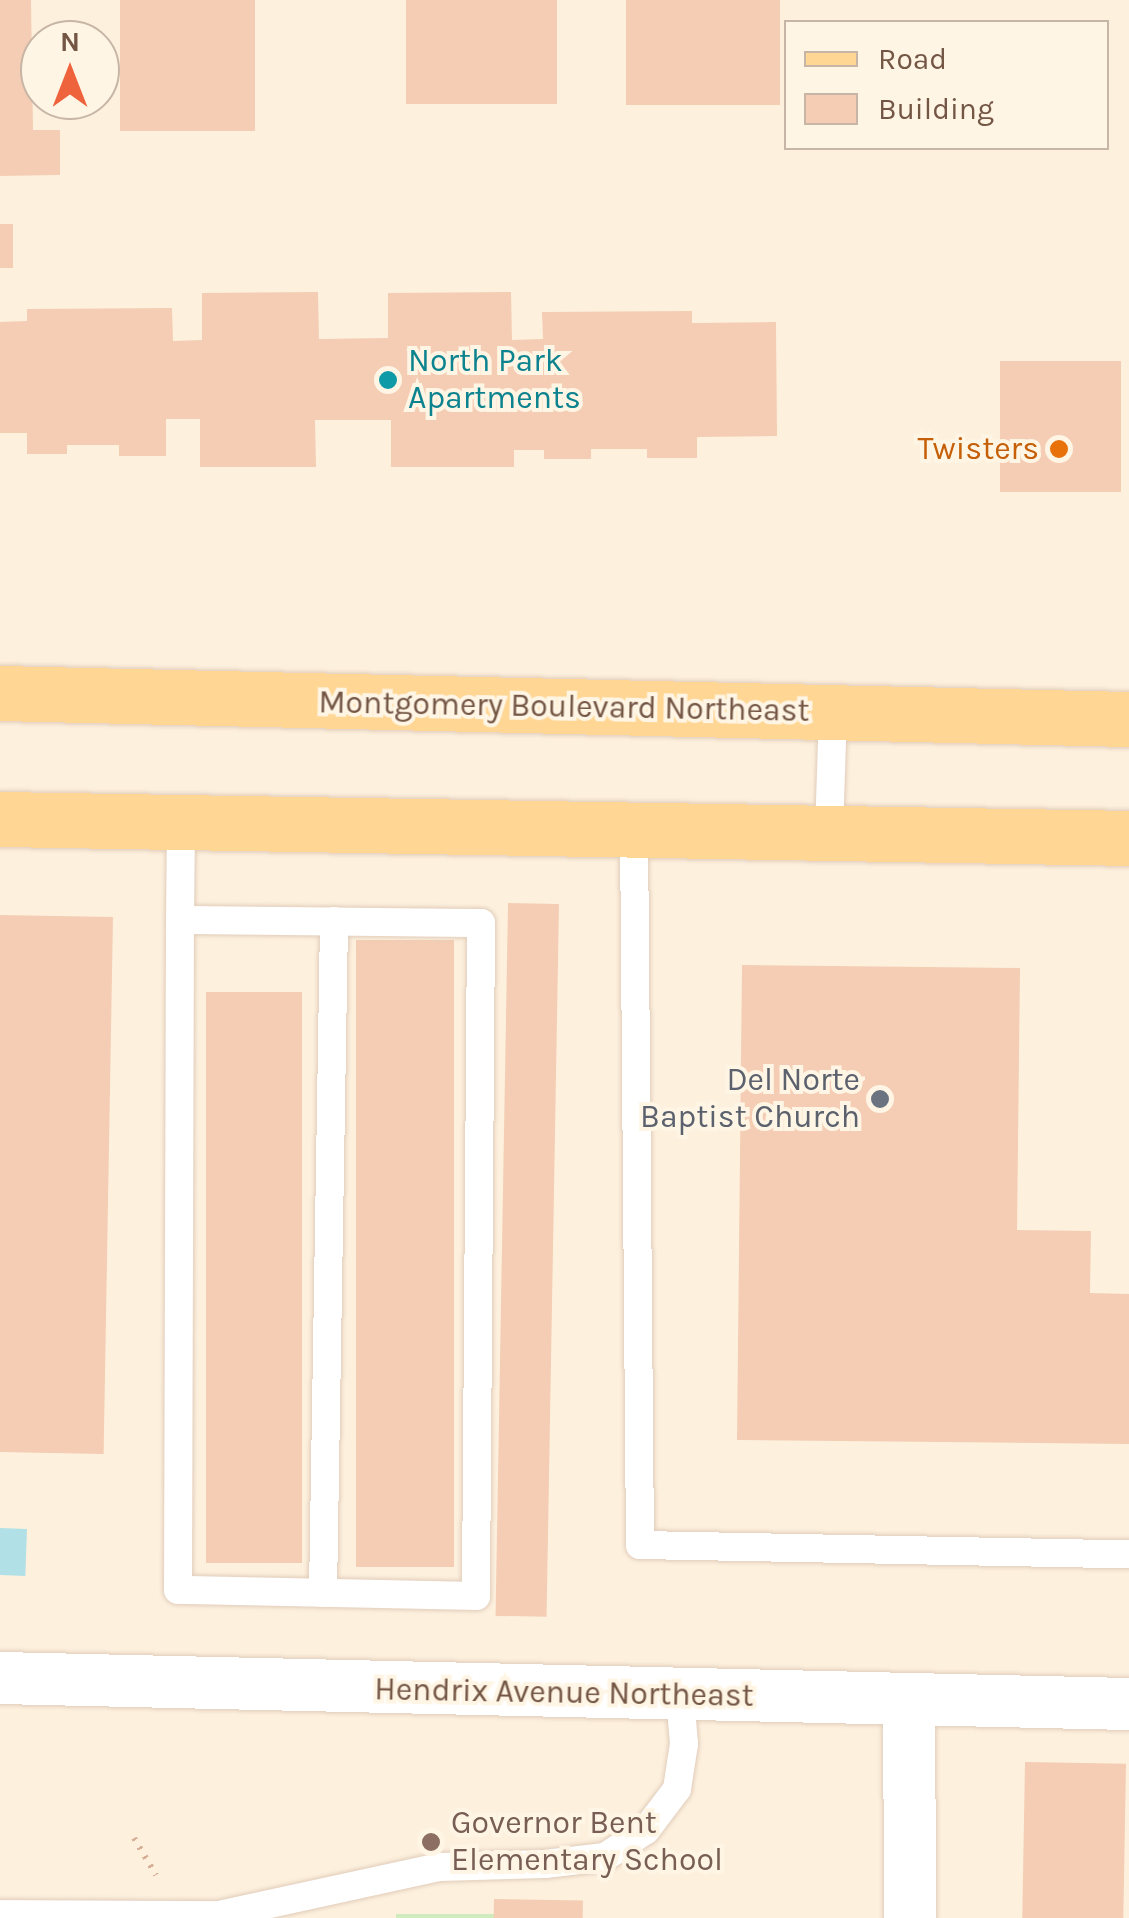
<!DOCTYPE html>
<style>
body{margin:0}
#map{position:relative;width:1129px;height:1918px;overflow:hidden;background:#fdf1de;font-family:Karla,sans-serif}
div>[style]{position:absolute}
.green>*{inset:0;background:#d0ebbd;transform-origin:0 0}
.water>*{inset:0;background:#b2e0e7;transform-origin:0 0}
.building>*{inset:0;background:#f4cdb4;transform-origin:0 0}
.path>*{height:6px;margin-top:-3px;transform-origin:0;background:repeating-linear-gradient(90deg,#d8b098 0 2.5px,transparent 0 10.5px)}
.roads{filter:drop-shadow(0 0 2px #e1ccba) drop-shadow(0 0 2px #e1ccba)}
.lane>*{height:28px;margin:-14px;padding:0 14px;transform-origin:14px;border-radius:14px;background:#fff}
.street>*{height:52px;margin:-26px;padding:0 26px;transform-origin:26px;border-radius:26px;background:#fff}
.primary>*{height:55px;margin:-27.5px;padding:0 27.5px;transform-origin:27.5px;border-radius:27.5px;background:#ffd693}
.dots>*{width:28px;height:28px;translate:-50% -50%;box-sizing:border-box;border:5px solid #fff5e5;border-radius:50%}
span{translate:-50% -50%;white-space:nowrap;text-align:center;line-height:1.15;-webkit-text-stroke:8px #fff5e5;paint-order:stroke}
.culture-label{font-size:32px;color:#0d838f}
.left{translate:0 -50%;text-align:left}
.food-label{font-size:32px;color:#c56008}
.right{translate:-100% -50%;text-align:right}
.street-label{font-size:32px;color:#745645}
.worship-label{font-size:32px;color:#5b616d}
.education-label{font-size:32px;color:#785e54}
.legend{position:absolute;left:784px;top:20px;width:325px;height:130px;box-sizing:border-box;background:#fff5e5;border:2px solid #c7b5a5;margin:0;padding:12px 18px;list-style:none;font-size:30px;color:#745645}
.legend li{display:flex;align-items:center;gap:20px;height:50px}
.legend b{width:50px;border:2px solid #c7b5a5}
.north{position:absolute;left:20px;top:20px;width:100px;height:100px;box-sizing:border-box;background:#fff5e5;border:2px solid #c7b5a5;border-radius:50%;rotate:0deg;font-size:28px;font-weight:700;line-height:40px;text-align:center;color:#745645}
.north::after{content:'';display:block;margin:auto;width:35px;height:45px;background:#ee623c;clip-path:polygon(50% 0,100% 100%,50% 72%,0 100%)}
</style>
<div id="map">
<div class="green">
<div style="left:396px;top:1914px;width:99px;height:12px"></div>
</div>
<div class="water">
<div style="left:0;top:1528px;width:27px;height:47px;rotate:2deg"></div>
</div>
<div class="building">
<div style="clip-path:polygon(0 0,31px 0,33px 130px,60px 130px,60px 175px,0 176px)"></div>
<div style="left:120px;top:0;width:135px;height:131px"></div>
<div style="left:406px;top:0;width:151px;height:104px"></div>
<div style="left:626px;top:0;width:154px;height:105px"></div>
<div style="left:0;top:224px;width:13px;height:44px"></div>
<div style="clip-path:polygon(318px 292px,319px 339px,388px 338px,388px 293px,511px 292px,512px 340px,543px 339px,542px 312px,692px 311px,692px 323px,776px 322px,777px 436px,697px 437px,697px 458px,647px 458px,647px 449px,591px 449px,591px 459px,544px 459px,544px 450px,514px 450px,514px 467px,391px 467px,391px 420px,315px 420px,316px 467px,200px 467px,200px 419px,166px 419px,166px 456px,119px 456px,119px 445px,67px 445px,67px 454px,27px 454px,27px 433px,0 433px,0 322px,27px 321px,27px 309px,172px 308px,173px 341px,202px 340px,202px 293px)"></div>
<div style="left:1000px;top:361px;width:121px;height:131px"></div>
<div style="left:508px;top:903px;width:51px;height:713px;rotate:1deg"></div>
<div style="left:0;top:915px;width:113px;height:537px;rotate:1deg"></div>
<div style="left:356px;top:940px;width:98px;height:627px"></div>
<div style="clip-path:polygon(742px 965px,1020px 968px,1017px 1230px,1091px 1231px,1090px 1293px,1129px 1294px,1129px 1444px,737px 1440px)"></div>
<div style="left:206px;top:992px;width:96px;height:571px"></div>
<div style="left:1025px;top:1762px;width:101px;height:156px;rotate:1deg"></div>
<div style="left:494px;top:1899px;width:89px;height:19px;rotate:1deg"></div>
</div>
<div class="path">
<div style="left:134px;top:1838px;width:43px;rotate:59.3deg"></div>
</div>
<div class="roads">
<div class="lane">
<div style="left:634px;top:830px;width:715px;rotate:89.52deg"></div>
<div style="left:640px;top:1545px;width:489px;rotate:1.1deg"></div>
<div style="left:829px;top:832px;width:118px;rotate:-88.1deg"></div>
<div style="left:180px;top:920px;width:301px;rotate:0.6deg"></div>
<div style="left:481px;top:923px;width:673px;rotate:90.43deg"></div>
<div style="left:476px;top:1596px;width:298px;rotate:-178.8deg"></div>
<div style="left:178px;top:1590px;width:670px;rotate:-89.83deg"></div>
<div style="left:180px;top:920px;width:98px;rotate:-89.4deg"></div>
<div style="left:323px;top:1593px;width:672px;rotate:-89.06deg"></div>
<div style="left:0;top:1914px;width:219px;rotate:0.3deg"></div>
<div style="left:219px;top:1915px;width:226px;rotate:-12.3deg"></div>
<div style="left:440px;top:1867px;width:105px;rotate:-1.6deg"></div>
<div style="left:545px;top:1864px;width:60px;rotate:-6.7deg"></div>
<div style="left:605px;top:1857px;width:49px;rotate:-33.4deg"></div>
<div style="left:646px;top:1830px;width:51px;rotate:-52.9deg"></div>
<div style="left:677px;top:1789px;width:46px;rotate:-81.2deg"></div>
<div style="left:684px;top:1744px;width:48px;rotate:-94.8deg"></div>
</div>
<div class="street">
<div style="left:0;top:1678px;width:1129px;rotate:1.32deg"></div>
<div style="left:909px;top:1702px;width:216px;rotate:89.7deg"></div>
</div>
<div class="primary">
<div style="left:0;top:693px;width:1129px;rotate:1.32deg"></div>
<div style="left:0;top:819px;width:1129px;rotate:0.96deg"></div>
</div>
</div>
<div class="dots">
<div style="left:388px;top:380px;background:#0f9aa8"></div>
<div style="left:1059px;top:449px;background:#e8710a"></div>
<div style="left:880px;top:1099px;background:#6b7280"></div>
<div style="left:431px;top:1842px;background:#8d6e63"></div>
</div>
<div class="culture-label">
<span class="left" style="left:408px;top:380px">North Park<br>Apartments</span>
</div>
<div class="food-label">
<span class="right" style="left:1039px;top:449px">Twisters</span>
</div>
<div class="street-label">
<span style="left:564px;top:707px;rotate:1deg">Montgomery Boulevard Northeast</span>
<span style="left:564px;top:1693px;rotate:1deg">Hendrix Avenue Northeast</span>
</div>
<div class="worship-label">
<span class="right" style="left:860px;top:1099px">Del Norte<br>Baptist Church</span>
</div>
<div class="education-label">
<span class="left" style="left:451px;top:1842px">Governor Bent<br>Elementary School</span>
</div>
<ul class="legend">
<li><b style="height:12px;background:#ffd693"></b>Road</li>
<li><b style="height:28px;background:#f4cdb4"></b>Building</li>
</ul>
<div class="north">N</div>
</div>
